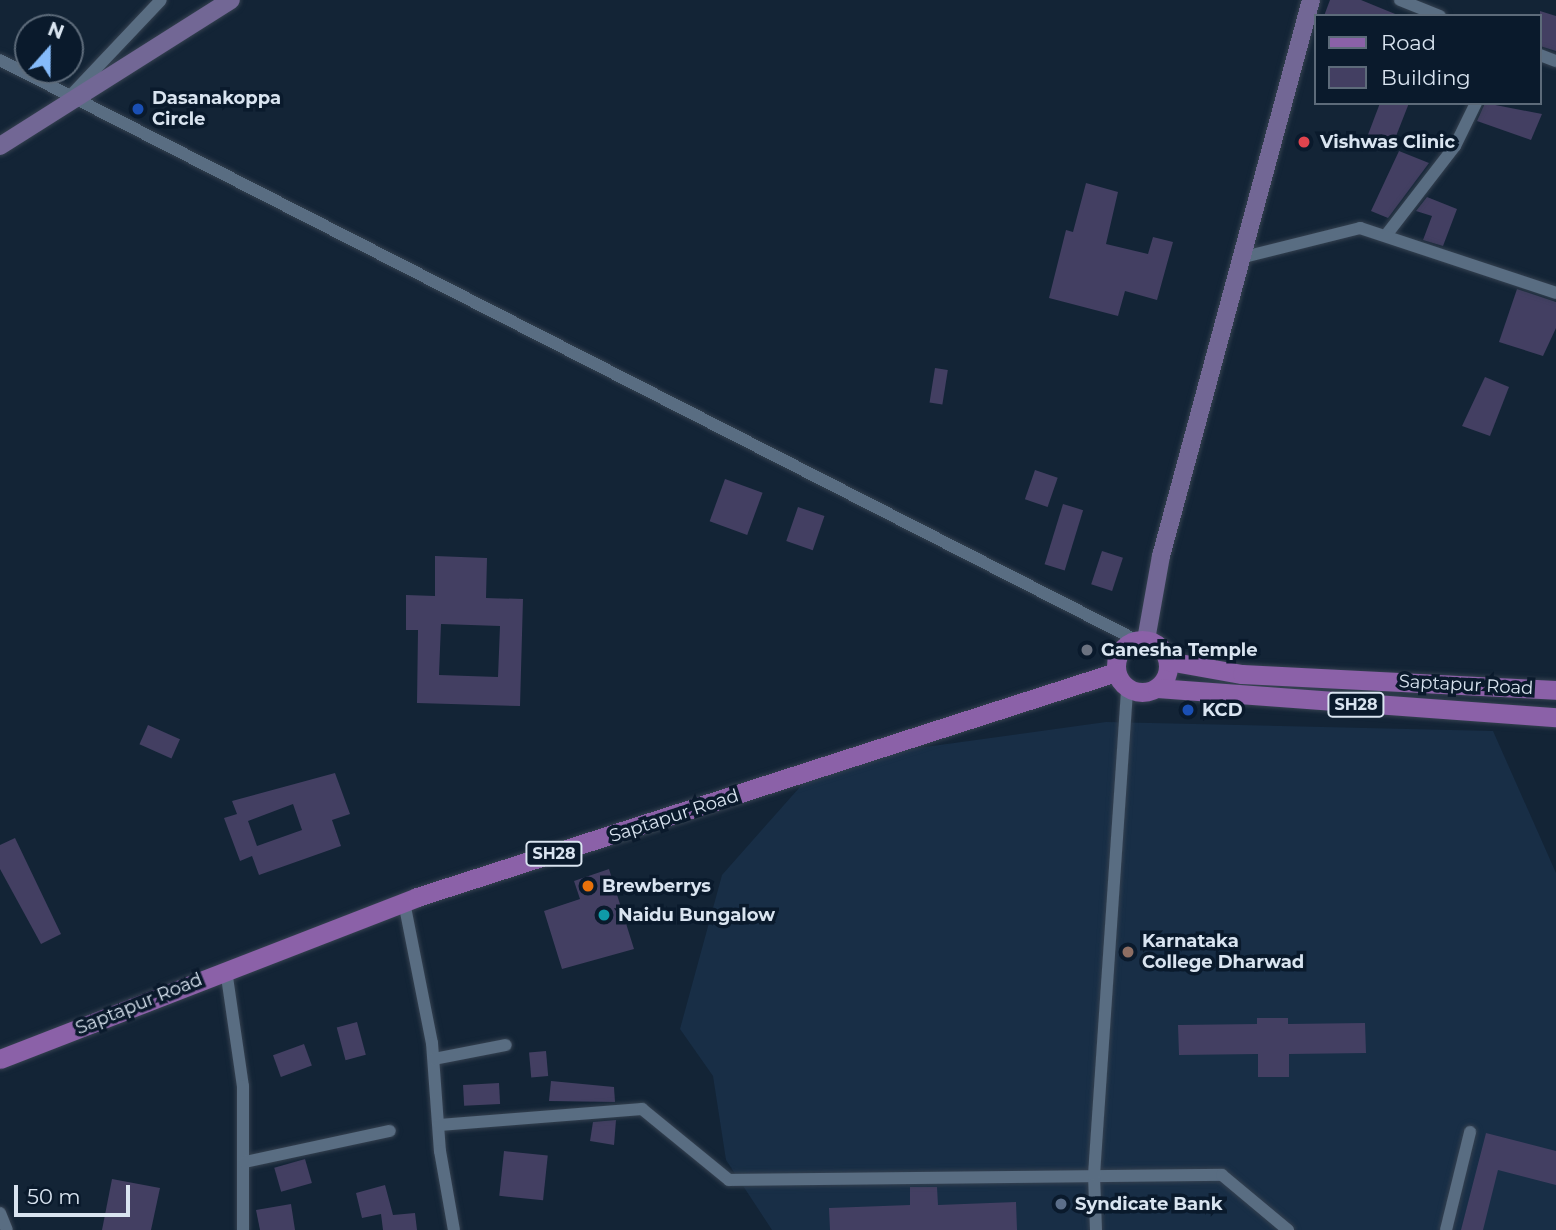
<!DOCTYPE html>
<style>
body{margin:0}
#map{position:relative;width:1556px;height:1230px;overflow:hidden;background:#132436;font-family:Montserrat,sans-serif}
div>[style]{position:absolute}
.built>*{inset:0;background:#182e46}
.building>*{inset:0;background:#433f62;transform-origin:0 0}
.roads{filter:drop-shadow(0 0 2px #354150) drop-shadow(0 0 2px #354150)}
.street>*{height:12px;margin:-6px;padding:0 6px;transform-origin:6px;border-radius:6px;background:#596d82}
.secondary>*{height:18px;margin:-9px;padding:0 9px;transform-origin:9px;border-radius:9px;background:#726795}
.primary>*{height:19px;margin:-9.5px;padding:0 9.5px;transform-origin:9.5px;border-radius:9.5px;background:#8b61a8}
.primary>.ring{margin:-9.5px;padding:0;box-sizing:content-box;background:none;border:19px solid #8b61a8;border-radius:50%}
.dots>*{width:19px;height:19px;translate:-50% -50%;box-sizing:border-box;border:4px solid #0a1a2c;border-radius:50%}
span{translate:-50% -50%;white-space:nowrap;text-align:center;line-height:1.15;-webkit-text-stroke:7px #0a1a2c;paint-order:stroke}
.shield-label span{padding:2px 5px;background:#0a1a2c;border:2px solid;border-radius:5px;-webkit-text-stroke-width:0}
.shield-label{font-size:16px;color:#d9e4f0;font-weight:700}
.poi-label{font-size:18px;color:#d9e4f0;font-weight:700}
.left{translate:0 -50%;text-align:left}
.street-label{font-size:18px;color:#d9e4f0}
.legend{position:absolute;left:1314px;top:14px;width:228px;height:91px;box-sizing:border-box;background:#0a1a2c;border:2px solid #5d6b7a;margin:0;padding:9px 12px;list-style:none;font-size:21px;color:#d9e4f0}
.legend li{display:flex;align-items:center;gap:14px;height:35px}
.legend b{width:35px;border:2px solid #5d6b7a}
.north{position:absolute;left:14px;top:14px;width:70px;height:70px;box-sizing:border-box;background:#0a1a2c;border:2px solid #5d6b7a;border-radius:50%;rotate:21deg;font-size:19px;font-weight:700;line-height:28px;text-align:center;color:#d9e4f0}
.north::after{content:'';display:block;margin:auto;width:24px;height:32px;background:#85bbfb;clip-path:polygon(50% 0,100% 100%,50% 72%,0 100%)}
.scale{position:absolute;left:14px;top:1185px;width:116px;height:32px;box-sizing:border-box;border:4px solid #d9e4f0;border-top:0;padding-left:9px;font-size:21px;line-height:24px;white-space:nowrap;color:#d9e4f0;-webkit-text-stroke:5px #0a1a2c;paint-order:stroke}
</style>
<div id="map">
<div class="built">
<div style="clip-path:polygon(1106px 722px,1493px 731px,1556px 873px,1556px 1230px,772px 1230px,726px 1160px,713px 1076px,680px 1029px,722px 875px,823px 761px)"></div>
</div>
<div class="building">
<div style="clip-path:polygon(1330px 0,1361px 0,1400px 16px,1324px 16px)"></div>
<div style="clip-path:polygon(1540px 11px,1556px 16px,1556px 51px,1540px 46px)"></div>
<div style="clip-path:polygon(1380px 103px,1409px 103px,1391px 149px,1366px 140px)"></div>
<div style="clip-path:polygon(1485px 103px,1542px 114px,1531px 140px,1477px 121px)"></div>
<div style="clip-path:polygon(1399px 151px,1429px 163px,1388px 218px,1371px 211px)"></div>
<div style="clip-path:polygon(1086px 183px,1118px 192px,1106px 244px,1148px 254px,1153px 237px,1173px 242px,1157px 300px,1125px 291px,1118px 316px,1049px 298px,1066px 230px,1073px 232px)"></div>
<div style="clip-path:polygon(1427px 197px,1457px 209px,1443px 246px,1423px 240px,1432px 216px,1416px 211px)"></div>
<div style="clip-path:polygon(1517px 289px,1556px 302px,1556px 328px,1543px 356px,1499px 342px)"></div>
<div style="left:935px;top:368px;width:13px;height:35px;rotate:9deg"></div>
<div style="clip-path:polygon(1485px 377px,1509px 387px,1490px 436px,1462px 426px)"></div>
<div style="left:1035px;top:470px;width:24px;height:31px;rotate:19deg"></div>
<div style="left:725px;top:479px;width:40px;height:45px;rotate:20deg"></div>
<div style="left:1063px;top:504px;width:21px;height:63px;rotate:17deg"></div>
<div style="left:798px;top:507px;width:28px;height:36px;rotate:19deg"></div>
<div style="left:1102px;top:551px;width:22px;height:35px;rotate:18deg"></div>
<div style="clip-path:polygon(evenodd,435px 556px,487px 558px,486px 598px,523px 599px,520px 706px,417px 703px,418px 630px,406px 630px,406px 595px,435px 596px,435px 556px,441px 624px,500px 626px,498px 677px,439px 675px,441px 624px)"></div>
<div style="left:148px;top:725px;width:35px;height:21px;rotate:24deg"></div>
<div style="clip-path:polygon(evenodd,335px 773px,350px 814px,332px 820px,341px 846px,259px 875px,252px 856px,240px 861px,224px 818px,237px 814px,232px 801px,335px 773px,293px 804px,302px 830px,257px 846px,248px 821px,293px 804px)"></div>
<div style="clip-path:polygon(15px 838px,61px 934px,41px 944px,0 869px,0 845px)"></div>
<div style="clip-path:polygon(609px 869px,634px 949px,562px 969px,544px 911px,580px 899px,574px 881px)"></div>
<div style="clip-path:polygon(1257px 1018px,1288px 1018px,1288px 1024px,1365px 1023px,1366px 1053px,1289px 1054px,1289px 1077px,1258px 1077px,1258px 1054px,1179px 1055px,1178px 1025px,1257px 1024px)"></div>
<div style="left:357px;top:1022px;width:34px;height:21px;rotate:75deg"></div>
<div style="left:304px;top:1044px;width:23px;height:33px;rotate:70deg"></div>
<div style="left:546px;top:1051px;width:25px;height:17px;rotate:85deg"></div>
<div style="clip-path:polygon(551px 1081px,614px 1087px,615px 1102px,549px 1101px)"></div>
<div style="left:499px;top:1083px;width:21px;height:36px;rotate:87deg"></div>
<div style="clip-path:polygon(616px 1120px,614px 1145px,590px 1141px,593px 1122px)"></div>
<div style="clip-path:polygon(1486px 1133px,1556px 1151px,1556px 1185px,1498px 1170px,1483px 1230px,1461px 1230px)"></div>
<div style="left:504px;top:1151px;width:44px;height:45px;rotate:6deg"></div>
<div style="left:305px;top:1159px;width:25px;height:32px;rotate:74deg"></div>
<div style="clip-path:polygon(112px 1179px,160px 1188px,151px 1230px,102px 1230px)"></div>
<div style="clip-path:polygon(385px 1185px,393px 1215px,415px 1213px,417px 1230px,383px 1230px,381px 1214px,362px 1218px,356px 1193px)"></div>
<div style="clip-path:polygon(910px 1187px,937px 1187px,938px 1205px,1016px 1202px,1017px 1230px,830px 1230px,829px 1208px,910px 1205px)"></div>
<div style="clip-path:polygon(291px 1204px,295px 1230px,260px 1230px,256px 1210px)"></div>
</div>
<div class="roads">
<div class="street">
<div style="left:1400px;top:0;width:43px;rotate:21.8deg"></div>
<div style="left:1540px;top:55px;width:17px;rotate:21deg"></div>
<div style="left:0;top:60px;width:1275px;rotate:27.05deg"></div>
<div style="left:72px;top:94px;width:129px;rotate:-46.6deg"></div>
<div style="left:1387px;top:234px;width:111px;rotate:-52.3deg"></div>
<div style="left:1455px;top:146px;width:48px;rotate:-64deg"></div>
<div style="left:1240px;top:258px;width:124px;rotate:-14deg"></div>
<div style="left:1360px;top:228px;width:206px;rotate:18.3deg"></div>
<div style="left:404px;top:902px;width:144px;rotate:78.8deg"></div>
<div style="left:432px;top:1043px;width:108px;rotate:85.8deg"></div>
<div style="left:440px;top:1151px;width:80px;rotate:80deg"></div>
<div style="left:226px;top:970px;width:117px;rotate:81.7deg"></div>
<div style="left:243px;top:1086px;width:144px;rotate:90deg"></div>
<div style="left:434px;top:1059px;width:73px;rotate:-11deg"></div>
<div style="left:439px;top:1125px;width:204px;rotate:-4.5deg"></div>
<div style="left:642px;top:1109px;width:112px;rotate:39.2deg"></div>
<div style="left:729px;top:1180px;width:493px;rotate:-0.6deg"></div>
<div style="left:1222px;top:1175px;width:86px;rotate:39.8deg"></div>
<div style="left:245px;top:1162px;width:148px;rotate:-12.1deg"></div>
<div style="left:0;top:1213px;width:18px;rotate:68deg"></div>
<div style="left:1096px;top:1230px;width:55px;rotate:-92.1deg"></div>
<div style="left:1094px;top:1175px;width:488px;rotate:-86.1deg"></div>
<div style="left:1446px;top:1230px;width:101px;rotate:-76.2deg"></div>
</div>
<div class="secondary">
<div style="left:0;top:146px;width:273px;rotate:-32.3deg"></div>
<div style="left:1146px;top:640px;width:85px;rotate:-79.9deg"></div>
<div style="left:1161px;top:556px;width:576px;rotate:-74.9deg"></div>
</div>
<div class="primary">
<div class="ring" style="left:1116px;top:640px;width:33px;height:33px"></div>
<div style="left:1168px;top:661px;width:75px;rotate:10deg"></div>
<div style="left:1242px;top:674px;width:314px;rotate:2.9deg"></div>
<div style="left:1157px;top:688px;width:400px;rotate:4.2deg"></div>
<div style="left:0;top:1059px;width:447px;rotate:-21.2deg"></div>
<div style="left:417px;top:897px;width:734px;rotate:-17.84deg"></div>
</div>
</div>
<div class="dots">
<div style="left:138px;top:109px;background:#1a4fb4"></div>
<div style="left:1304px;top:142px;background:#e0444e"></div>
<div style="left:1087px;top:650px;background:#6b7280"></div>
<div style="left:1188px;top:710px;background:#1a4fb4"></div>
<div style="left:588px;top:886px;background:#e8710a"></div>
<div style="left:604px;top:915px;background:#0f9aa8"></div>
<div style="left:1128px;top:952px;background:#8d6e63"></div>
<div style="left:1061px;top:1204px;background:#5c6f8a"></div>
</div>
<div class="shield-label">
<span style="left:1356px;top:705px">SH28</span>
<span style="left:554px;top:854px">SH28</span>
</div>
<div class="poi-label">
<span class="left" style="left:152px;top:109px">Dasanakoppa<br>Circle</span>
<span class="left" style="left:1320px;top:142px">Vishwas Clinic</span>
<span class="left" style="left:1101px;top:650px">Ganesha Temple</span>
<span class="left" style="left:1202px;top:710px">KCD</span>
<span class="left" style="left:602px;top:886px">Brewberrys</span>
<span class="left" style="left:618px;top:915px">Naidu Bungalow</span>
<span class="left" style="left:1142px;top:952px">Karnataka<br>College Dharwad</span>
<span class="left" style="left:1075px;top:1204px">Syndicate Bank</span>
</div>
<div class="street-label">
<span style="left:1466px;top:685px;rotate:3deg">Saptapur Road</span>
<span style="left:674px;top:816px;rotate:-18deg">Saptapur Road</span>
<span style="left:139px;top:1004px;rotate:-22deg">Saptapur Road</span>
</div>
<ul class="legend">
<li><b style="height:9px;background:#8b61a8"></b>Road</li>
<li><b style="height:19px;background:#433f62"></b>Building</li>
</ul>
<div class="north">N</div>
<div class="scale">50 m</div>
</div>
